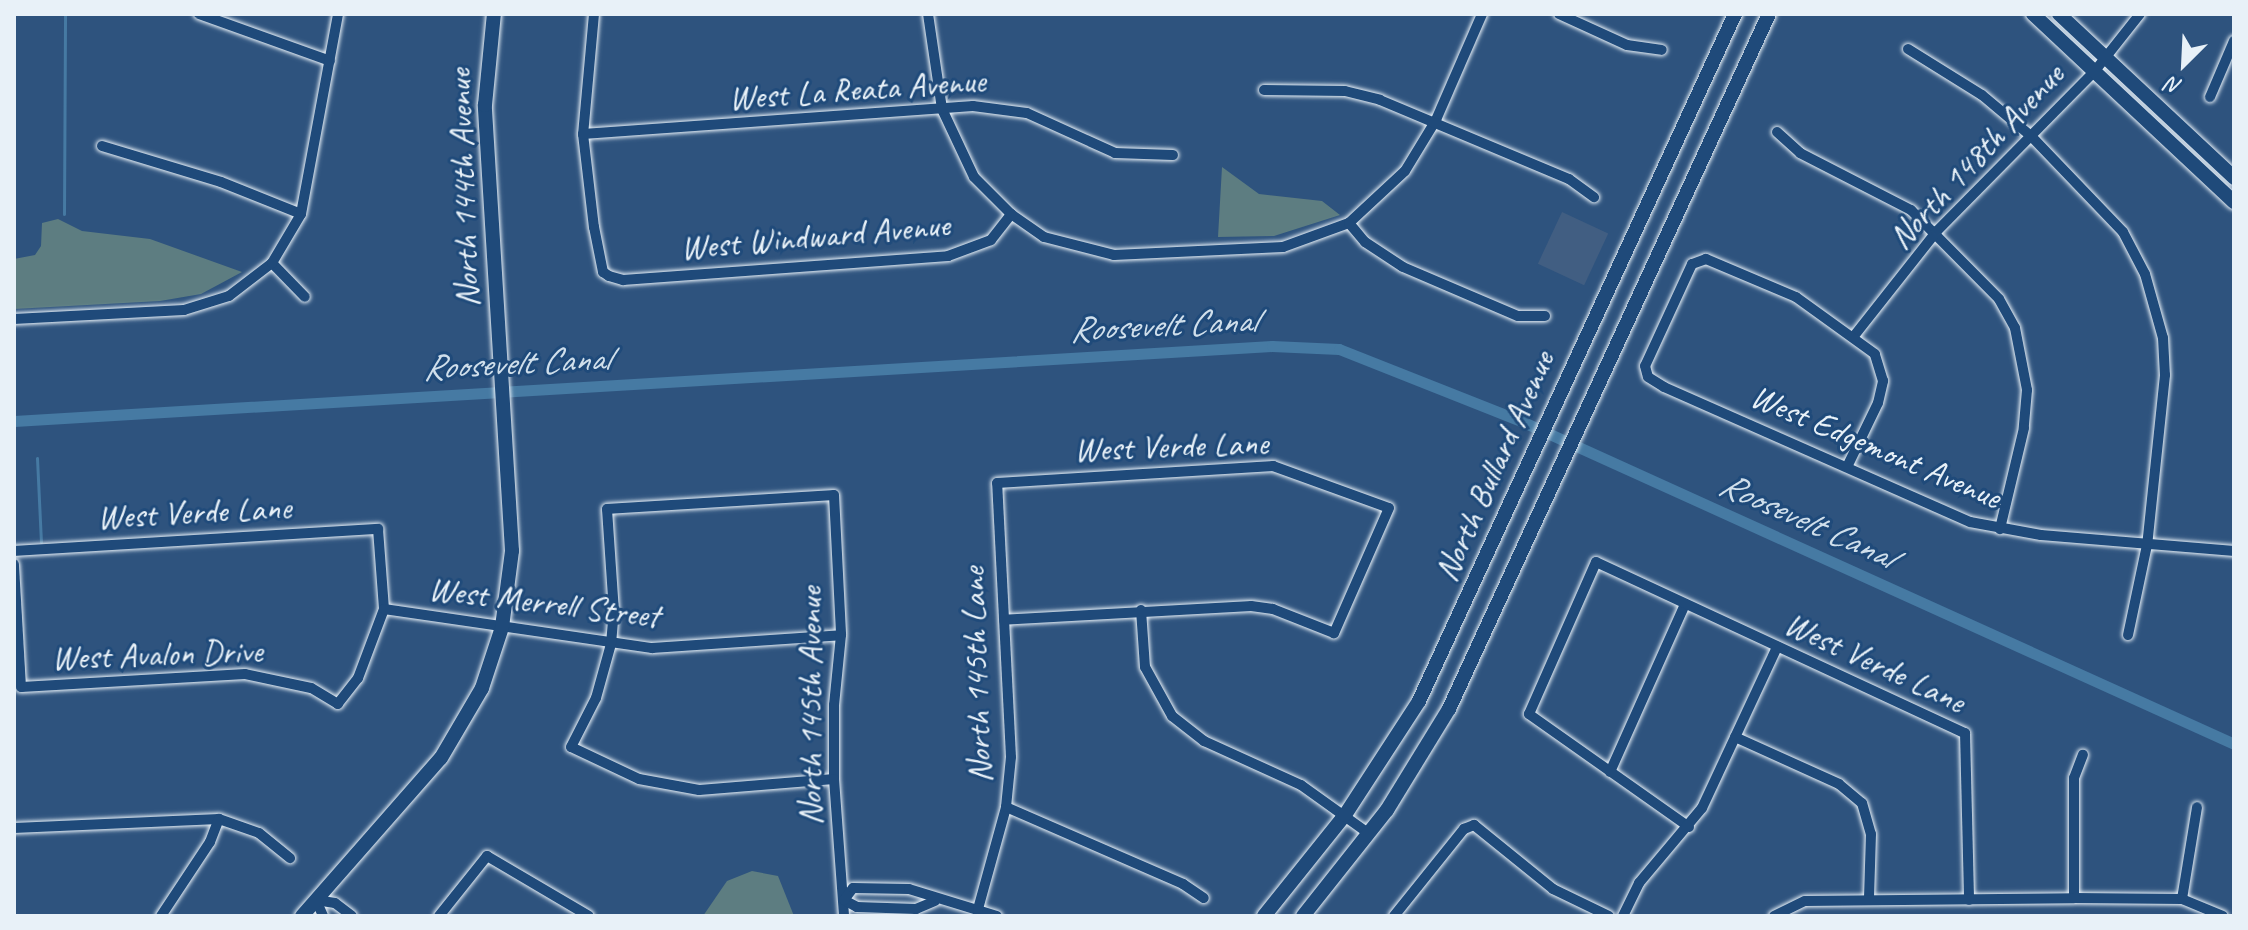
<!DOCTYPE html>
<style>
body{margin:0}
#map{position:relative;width:2248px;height:930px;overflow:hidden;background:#2e537e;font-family:Caveat,sans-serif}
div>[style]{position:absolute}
.built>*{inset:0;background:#415e82;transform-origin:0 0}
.green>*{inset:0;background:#5d7d81}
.stream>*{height:3px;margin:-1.5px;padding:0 1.5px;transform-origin:1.5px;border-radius:1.5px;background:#467aa3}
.canal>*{height:11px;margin:-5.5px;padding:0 5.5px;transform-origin:5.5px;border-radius:5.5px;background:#467aa3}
.roads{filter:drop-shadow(0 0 2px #e8f1f8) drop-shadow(0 0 2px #e8f1f8)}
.street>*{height:10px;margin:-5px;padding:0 5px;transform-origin:5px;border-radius:5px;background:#1f4a7a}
.secondary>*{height:14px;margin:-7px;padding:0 7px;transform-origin:7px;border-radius:7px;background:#1f4a7a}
span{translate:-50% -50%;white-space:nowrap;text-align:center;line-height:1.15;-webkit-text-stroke:6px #1f4a7a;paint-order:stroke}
.street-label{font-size:34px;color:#e8f1f8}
.water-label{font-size:36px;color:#d0dfeb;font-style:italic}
.frame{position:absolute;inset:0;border:16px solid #e8f1f8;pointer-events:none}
.north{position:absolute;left:2144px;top:24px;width:80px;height:80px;-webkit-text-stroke:6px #1f4a7a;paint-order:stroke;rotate:204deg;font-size:22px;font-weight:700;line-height:32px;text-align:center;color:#e8f1f8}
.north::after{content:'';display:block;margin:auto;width:28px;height:36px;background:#e8f1f8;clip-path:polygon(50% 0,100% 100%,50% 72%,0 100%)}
</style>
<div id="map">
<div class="built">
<div style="left:1562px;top:212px;width:51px;height:57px;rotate:25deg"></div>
</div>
<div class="green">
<div style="clip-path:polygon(1222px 167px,1259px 194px,1322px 201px,1340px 215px,1274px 236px,1218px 237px)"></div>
<div style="clip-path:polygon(58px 219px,82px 231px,150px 239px,242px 272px,201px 294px,160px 301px,14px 309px,14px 259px,35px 255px,41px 246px,42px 223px)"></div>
<div style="clip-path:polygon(752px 871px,778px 876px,794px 916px,703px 916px,727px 881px)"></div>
</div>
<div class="stream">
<div style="left:64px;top:214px;width:200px;rotate:-89.7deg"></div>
<div style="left:37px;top:458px;width:84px;rotate:87.3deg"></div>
</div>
<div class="canal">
<div style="left:14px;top:421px;width:1260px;rotate:-3.41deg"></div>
<div style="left:1272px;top:346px;width:67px;rotate:2.6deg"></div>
<div style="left:1339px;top:349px;width:196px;rotate:21.6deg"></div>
<div style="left:1521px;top:421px;width:783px;rotate:24.37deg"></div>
</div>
<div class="roads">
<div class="street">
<div style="left:199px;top:14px;width:139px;rotate:19.7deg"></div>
<div style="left:594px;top:14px;width:121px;rotate:95.2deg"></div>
<div style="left:583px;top:134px;width:94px;rotate:83.3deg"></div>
<div style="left:594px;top:227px;width:46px;rotate:78.7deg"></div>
<div style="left:603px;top:272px;width:7px;rotate:34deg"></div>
<div style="left:609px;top:276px;width:15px;rotate:16deg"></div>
<div style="left:623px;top:280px;width:326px;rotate:-4.2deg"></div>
<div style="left:948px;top:256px;width:46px;rotate:-20.4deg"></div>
<div style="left:991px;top:240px;width:33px;rotate:-52deg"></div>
<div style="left:928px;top:14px;width:96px;rotate:81.6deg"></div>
<div style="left:942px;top:109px;width:75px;rotate:64.8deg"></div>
<div style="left:974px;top:177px;width:52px;rotate:45deg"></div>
<div style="left:1011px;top:214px;width:40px;rotate:34.9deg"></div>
<div style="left:1044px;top:237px;width:72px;rotate:14.4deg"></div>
<div style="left:1114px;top:255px;width:169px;rotate:-2.7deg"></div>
<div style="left:1283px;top:247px;width:70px;rotate:-20deg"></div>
<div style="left:1349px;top:223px;width:76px;rotate:-42.9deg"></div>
<div style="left:1405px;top:171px;width:60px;rotate:-58.7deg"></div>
<div style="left:1436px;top:120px;width:116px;rotate:-66.5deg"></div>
<div style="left:1559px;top:14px;width:75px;rotate:24.5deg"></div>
<div style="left:1627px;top:45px;width:35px;rotate:8deg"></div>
<div style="left:1908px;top:49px;width:87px;rotate:31.9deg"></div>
<div style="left:1982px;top:95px;width:64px;rotate:39.9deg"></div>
<div style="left:2031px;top:136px;width:133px;rotate:46.2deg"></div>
<div style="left:2123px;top:232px;width:47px;rotate:62.4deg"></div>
<div style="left:2145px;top:274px;width:66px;rotate:74.3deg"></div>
<div style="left:2163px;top:338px;width:37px;rotate:87deg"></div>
<div style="left:2165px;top:375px;width:171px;rotate:96deg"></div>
<div style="left:2147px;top:545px;width:92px;rotate:101.9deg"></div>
<div style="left:1264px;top:90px;width:81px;rotate:0.7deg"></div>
<div style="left:1345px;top:91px;width:36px;rotate:14deg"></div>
<div style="left:1380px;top:100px;width:205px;rotate:22.7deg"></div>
<div style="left:1569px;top:179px;width:31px;rotate:36deg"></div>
<div style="left:2210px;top:97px;width:61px;rotate:-66.8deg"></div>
<div style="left:1777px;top:132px;width:31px;rotate:42deg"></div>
<div style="left:1800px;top:153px;width:125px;rotate:27.2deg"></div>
<div style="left:1911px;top:210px;width:125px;rotate:45.3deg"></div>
<div style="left:1999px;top:299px;width:33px;rotate:61deg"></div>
<div style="left:2015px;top:328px;width:63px;rotate:79deg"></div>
<div style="left:2027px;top:390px;width:38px;rotate:95deg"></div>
<div style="left:2024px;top:428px;width:104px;rotate:103.4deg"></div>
<div style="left:583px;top:134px;width:391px;rotate:-4.1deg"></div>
<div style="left:973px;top:106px;width:54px;rotate:7.4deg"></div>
<div style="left:1027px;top:113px;width:97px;rotate:24.4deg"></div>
<div style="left:1115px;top:153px;width:58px;rotate:2deg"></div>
<div style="left:102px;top:146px;width:124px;rotate:16.8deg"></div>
<div style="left:221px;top:182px;width:86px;rotate:21.8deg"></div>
<div style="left:1349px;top:223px;width:25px;rotate:50deg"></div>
<div style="left:1365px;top:242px;width:45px;rotate:33.3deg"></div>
<div style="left:1403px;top:267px;width:125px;rotate:23.1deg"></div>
<div style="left:1518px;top:316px;width:27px"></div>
<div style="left:272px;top:263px;width:47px;rotate:45.9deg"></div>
<div style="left:14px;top:319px;width:170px;rotate:-3deg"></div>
<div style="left:184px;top:310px;width:47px;rotate:-17.3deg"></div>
<div style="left:229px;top:296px;width:54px;rotate:-37.5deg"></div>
<div style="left:272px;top:263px;width:57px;rotate:-59.4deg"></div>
<div style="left:301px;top:214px;width:203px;rotate:-79.5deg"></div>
<div style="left:1854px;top:336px;width:134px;rotate:-51.7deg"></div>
<div style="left:1937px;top:231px;width:223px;rotate:-45.4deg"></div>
<div style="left:2094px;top:72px;width:74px;rotate:-51.6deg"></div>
<div style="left:1847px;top:467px;width:71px;rotate:-64.2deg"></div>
<div style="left:1878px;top:403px;width:23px;rotate:-77deg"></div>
<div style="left:1883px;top:381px;width:28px;rotate:-107deg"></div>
<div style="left:1875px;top:354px;width:97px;rotate:-144.2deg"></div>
<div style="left:1796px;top:297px;width:98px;rotate:-157.1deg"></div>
<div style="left:1706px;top:259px;width:15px;rotate:160deg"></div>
<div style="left:1692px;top:264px;width:112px;rotate:114.7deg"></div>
<div style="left:1645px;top:366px;width:11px;rotate:75deg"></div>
<div style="left:1648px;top:377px;width:19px;rotate:32deg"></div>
<div style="left:1664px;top:387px;width:334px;rotate:23.8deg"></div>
<div style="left:1970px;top:522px;width:72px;rotate:10.4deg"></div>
<div style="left:2041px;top:535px;width:194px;rotate:4.7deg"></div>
<div style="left:14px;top:551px;width:365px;rotate:-3.5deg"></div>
<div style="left:378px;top:529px;width:80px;rotate:85.7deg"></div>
<div style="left:384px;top:609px;width:74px;rotate:110.6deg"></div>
<div style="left:358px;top:678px;width:33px;rotate:128deg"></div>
<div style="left:338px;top:704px;width:31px;rotate:-149deg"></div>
<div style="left:311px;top:688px;width:67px;rotate:-168deg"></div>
<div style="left:245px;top:674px;width:224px;rotate:176.7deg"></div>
<div style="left:21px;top:687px;width:123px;rotate:-93.3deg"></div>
<div style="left:384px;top:609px;width:271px;rotate:8.3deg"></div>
<div style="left:652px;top:648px;width:189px;rotate:-3.9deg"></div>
<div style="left:1141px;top:610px;width:57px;rotate:86deg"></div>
<div style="left:1145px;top:667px;width:56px;rotate:61.1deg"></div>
<div style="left:1172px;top:716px;width:41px;rotate:38deg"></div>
<div style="left:1204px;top:741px;width:107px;rotate:24.4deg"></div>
<div style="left:1301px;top:785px;width:82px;rotate:35.6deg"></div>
<div style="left:1735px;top:737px;width:114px;rotate:24.3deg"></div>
<div style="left:1839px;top:784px;width:30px;rotate:40deg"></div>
<div style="left:1862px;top:803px;width:32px;rotate:74deg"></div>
<div style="left:1871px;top:834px;width:64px;rotate:91.8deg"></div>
<div style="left:1610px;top:772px;width:184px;rotate:-65.9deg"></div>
<div style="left:834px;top:779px;width:135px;rotate:175.3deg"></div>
<div style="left:699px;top:790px;width:61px;rotate:-169.6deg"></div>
<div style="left:639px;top:779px;width:75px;rotate:-154.8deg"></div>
<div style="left:571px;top:747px;width:55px;rotate:-63deg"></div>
<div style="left:596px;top:698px;width:56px;rotate:-74.5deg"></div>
<div style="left:611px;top:644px;width:32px;rotate:-85deg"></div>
<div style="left:614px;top:612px;width:103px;rotate:-93.9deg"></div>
<div style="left:607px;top:509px;width:227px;rotate:-3.5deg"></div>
<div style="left:834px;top:495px;width:140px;rotate:87.1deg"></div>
<div style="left:841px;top:635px;width:70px;rotate:95.7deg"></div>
<div style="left:834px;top:705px;width:74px;rotate:90deg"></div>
<div style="left:834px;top:779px;width:137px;rotate:85.8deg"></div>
<div style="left:1006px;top:807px;width:193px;rotate:23.5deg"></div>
<div style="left:1183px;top:884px;width:25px;rotate:34deg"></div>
<div style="left:1689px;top:827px;width:196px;rotate:-144.8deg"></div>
<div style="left:1529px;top:714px;width:166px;rotate:-66.2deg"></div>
<div style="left:1596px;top:562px;width:407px;rotate:24.9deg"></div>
<div style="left:1965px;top:733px;width:167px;rotate:88.6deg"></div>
<div style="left:14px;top:828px;width:205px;rotate:-2.5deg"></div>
<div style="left:219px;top:819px;width:42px;rotate:19.3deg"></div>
<div style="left:259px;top:833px;width:40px;rotate:39deg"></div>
<div style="left:2074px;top:898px;width:120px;rotate:-90deg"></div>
<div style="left:2074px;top:778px;width:25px;rotate:-69deg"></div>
<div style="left:2182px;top:899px;width:93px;rotate:-80.7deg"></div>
<div style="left:316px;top:900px;width:19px;rotate:9deg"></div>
<div style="left:335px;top:903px;width:21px;rotate:37deg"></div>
<div style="left:316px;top:900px;width:17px;rotate:66deg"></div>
<div style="left:935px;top:901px;width:21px;rotate:157deg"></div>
<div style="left:916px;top:909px;width:59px;rotate:-178.1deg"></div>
<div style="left:857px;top:907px;width:15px;rotate:-152deg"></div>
<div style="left:844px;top:900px;width:15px;rotate:-53deg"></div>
<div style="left:853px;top:888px;width:56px;rotate:1deg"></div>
<div style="left:909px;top:889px;width:92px;rotate:17.1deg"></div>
<div style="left:978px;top:909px;width:106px;rotate:-74.6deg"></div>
<div style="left:1006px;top:807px;width:50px;rotate:-84.3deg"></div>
<div style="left:1011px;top:757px;width:274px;rotate:-92.9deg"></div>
<div style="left:997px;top:483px;width:277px;rotate:-3.5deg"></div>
<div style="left:1273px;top:466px;width:123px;rotate:19.9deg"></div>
<div style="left:1389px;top:508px;width:137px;rotate:113.7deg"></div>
<div style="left:1334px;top:633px;width:66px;rotate:-158.5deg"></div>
<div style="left:1273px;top:609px;width:22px;rotate:-172deg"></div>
<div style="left:1251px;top:606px;width:247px;rotate:176.8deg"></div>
<div style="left:161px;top:916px;width:89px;rotate:-56.5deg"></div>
<div style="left:210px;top:842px;width:25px;rotate:-69deg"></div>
<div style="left:439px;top:916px;width:77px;rotate:-51.3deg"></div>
<div style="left:487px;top:856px;width:118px;rotate:30.5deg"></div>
<div style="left:1394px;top:916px;width:112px;rotate:-51.2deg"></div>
<div style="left:1464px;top:829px;width:11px;rotate:-22deg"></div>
<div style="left:1474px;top:825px;width:102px;rotate:39deg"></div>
<div style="left:1553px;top:889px;width:62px;rotate:25.7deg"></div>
<div style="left:1623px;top:916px;width:37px;rotate:-64deg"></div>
<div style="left:1639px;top:883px;width:98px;rotate:-50deg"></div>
<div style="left:1702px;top:808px;width:178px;rotate:-65deg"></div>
<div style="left:1774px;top:916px;width:34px;rotate:-26deg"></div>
<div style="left:1805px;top:901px;width:269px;rotate:-0.6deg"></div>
<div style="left:2074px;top:898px;width:108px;rotate:0.5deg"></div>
<div style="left:2182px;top:899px;width:44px;rotate:22.5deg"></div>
</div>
<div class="secondary">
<div style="left:2033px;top:14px;width:275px;rotate:43.1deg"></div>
<div style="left:2059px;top:14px;width:240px;rotate:43.1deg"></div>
<div style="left:302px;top:916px;width:210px;rotate:-48.7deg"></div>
<div style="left:441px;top:758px;width:81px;rotate:-59.6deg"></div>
<div style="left:482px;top:688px;width:64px;rotate:-71.8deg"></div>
<div style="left:502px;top:627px;width:77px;rotate:-82.5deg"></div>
<div style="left:512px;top:551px;width:447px;rotate:-93.5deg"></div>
<div style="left:485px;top:105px;width:91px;rotate:-84.4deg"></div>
<div style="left:1264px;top:916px;width:129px;rotate:-51.3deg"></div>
<div style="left:1345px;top:815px;width:136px;rotate:-57deg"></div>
<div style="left:1419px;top:701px;width:756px;rotate:-65.3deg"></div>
<div style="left:1303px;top:916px;width:135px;rotate:-51.6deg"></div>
<div style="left:1387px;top:810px;width:119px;rotate:-58.5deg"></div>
<div style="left:1449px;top:709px;width:765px;rotate:-65.28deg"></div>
</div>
</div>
<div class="street-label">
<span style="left:857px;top:89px;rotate:-4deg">West La Reata Avenue</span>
<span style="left:1976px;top:156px;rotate:-47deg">North 148th Avenue</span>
<span style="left:463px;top:188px;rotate:-92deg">North 144th Avenue</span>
<span style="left:815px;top:236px;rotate:-5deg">West Windward Avenue</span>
<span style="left:1171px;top:446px;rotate:-2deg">West Verde Lane</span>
<span style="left:1876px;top:446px;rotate:23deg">West Edgemont Avenue</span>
<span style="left:1494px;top:466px;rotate:-66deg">North Bullard Avenue</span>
<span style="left:194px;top:512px;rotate:-3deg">West Verde Lane</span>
<span style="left:544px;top:602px;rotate:7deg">West Merrell Street</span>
<span style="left:157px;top:654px;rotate:-2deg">West Avalon Drive</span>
<span style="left:1875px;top:662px;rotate:25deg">West Verde Lane</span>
<span style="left:976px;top:675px;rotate:-92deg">North 145th Lane</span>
<span style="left:810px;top:706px;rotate:-90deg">North 145th Avenue</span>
</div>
<div class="water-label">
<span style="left:1163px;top:325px;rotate:-3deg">Roosevelt Canal</span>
<span style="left:516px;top:363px;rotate:-3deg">Roosevelt Canal</span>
<span style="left:1807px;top:520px;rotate:24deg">Roosevelt Canal</span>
</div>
<div class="frame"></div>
<div class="north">N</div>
</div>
